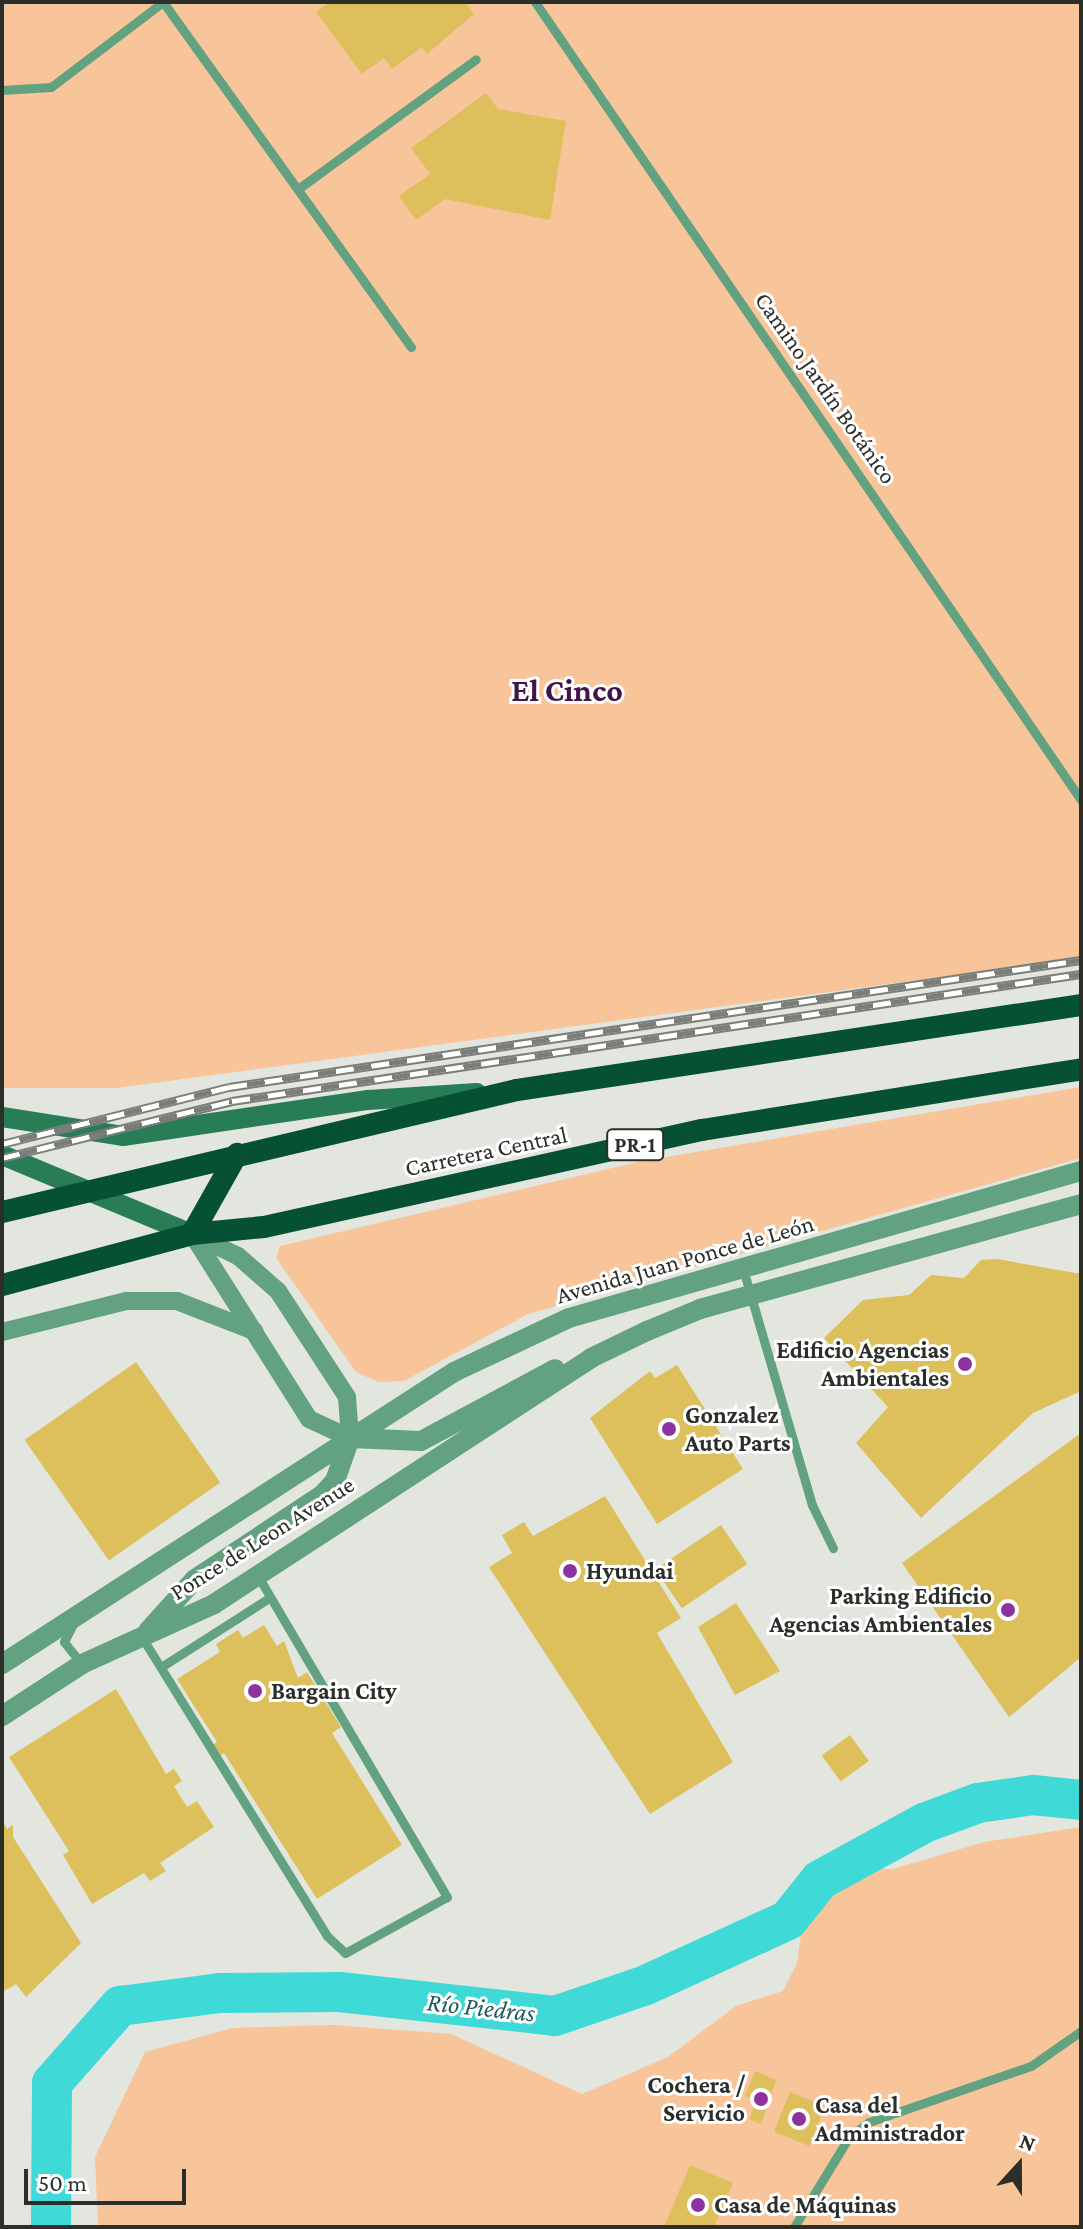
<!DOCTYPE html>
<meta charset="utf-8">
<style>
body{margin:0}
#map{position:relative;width:1083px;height:2229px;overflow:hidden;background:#e2e6de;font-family:"Crimson Pro",serif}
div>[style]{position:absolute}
.green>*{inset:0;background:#f8c49a}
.river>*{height:40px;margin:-20px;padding:0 20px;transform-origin:20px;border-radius:20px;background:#3fd9d7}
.building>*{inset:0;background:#ddc05b;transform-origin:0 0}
.service>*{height:9px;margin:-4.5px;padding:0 4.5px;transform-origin:4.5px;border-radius:4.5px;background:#62a281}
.minor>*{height:18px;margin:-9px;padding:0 9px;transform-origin:9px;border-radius:9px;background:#62a281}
.tertiary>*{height:20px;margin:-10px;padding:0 10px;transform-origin:10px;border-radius:10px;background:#62a281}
.secondary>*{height:20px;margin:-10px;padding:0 10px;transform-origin:10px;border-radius:10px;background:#287c56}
.trunk>*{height:22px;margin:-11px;padding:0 11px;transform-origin:11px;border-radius:11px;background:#065034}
.rail>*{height:9px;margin-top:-4.5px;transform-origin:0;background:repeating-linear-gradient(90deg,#fff 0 18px,#7b7e78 0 36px);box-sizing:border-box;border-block:2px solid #7b7e78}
.dots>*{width:22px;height:22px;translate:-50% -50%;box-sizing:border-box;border:4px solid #fff;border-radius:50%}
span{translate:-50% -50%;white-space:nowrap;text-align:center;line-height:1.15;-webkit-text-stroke:6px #fff;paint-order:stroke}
.shield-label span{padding:2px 6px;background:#fff;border:2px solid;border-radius:6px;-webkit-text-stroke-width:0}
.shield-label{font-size:22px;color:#2c2e2a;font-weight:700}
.street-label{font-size:24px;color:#2c2e2a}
.poi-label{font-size:24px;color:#2c2e2a;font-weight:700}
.right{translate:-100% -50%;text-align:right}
.left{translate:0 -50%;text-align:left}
.water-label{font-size:26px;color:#1e5c5b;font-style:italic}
.district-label{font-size:32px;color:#401548;font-weight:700}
.frame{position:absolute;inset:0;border:4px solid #2c2e2a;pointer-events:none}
.north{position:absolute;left:979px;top:2125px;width:80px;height:80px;-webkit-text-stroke:6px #fff;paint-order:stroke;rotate:21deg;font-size:22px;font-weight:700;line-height:32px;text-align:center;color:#2c2e2a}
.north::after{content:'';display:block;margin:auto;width:28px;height:36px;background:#2c2e2a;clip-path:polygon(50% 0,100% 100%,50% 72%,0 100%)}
.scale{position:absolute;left:24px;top:2169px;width:162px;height:36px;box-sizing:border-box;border:4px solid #2c2e2a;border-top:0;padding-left:10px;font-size:24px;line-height:28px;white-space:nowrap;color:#2c2e2a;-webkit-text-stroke:6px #fff;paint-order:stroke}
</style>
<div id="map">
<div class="green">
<div style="clip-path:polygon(2px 2px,1081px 2px,1081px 958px,116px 1088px,2px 1088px)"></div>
<div style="clip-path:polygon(1081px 1087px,1081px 1158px,528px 1314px,404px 1381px,378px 1382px,356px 1372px,276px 1258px,280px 1246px,642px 1161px)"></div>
<div style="clip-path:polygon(1081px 1827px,1081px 2227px,98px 2227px,95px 2157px,145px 2052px,232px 2028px,334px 2025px,451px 2034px,582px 2094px,668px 2057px,736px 2006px,783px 1991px,797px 1963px,810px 1869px,893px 1869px,984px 1842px)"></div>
</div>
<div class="river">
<div style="left:51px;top:2227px;width:144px;rotate:-89.6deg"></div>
<div style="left:52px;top:2083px;width:103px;rotate:-48.6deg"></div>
<div style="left:120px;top:2006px;width:101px;rotate:-7.4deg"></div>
<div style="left:220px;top:1993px;width:119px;rotate:-0.5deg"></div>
<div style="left:339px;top:1992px;width:217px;rotate:6.3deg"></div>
<div style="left:555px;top:2016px;width:96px;rotate:-18.8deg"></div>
<div style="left:646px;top:1985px;width:156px;rotate:-24.6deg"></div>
<div style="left:788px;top:1920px;width:51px;rotate:-51.3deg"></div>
<div style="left:820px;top:1880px;width:119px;rotate:-28.7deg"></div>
<div style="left:924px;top:1823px;width:58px;rotate:-20.3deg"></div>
<div style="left:978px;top:1803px;width:56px;rotate:-8.3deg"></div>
<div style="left:1033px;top:1795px;width:48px;rotate:5.9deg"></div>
</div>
<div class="building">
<div style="clip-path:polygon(330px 2px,465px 2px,474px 14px,427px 54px,422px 47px,392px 69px,384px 58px,362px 74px,316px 12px)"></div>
<div style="clip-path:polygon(486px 93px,498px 109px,566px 121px,550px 220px,445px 199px,416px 220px,399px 196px,430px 174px,411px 148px)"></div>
<div style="clip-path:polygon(997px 1259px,1081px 1274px,1081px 1391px,1033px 1413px,921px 1518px,856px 1443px,888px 1407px,824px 1338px,863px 1300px,909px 1295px,931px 1275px,964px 1278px,981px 1260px)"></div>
<div style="left:136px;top:1362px;width:147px;height:136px;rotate:55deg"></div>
<div style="clip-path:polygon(677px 1365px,743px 1469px,657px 1524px,590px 1418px,650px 1371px,655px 1378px)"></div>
<div style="clip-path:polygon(1081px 1433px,1081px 1657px,1009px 1717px,902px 1563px)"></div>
<div style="clip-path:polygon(605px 1496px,681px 1618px,657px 1633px,733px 1762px,650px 1814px,489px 1567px,512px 1553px,502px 1535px,524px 1522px,533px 1536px)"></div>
<div style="left:721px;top:1525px;width:47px;height:79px;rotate:56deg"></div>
<div style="clip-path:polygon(736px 1603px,780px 1671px,735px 1695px,698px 1627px)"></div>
<div style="clip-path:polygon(264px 1625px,277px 1646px,284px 1641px,298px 1678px,307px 1672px,341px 1727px,332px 1733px,402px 1845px,317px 1899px,224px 1753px,217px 1758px,210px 1746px,217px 1742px,177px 1679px,220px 1652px,216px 1644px,238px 1630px,243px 1638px)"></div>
<div style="clip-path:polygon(116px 1689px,166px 1774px,174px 1769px,182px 1781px,174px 1786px,187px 1807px,197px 1801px,214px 1827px,160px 1863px,166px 1871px,150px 1881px,144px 1873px,92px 1904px,63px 1855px,69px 1851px,9px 1757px)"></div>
<div style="left:850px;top:1735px;width:32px;height:35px;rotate:54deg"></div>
<div style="clip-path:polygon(2px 1820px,7px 1829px,13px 1825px,13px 1837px,81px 1943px,26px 1997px,16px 1984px,2px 1992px)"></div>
<div style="clip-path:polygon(755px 2071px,776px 2080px,761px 2124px,749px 2119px,756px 2101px,745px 2096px)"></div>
<div style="left:790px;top:2092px;width:38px;height:43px;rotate:22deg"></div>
<div style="clip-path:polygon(690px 2165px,733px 2183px,714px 2227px,664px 2227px)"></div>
</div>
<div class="service">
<div style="left:163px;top:2px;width:425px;rotate:54.3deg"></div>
<div style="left:535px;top:2px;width:967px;rotate:55.62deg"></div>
<div style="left:2px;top:90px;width:49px;rotate:-3.5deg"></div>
<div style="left:51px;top:87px;width:141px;rotate:-37.2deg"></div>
<div style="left:298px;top:189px;width:220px;rotate:-36.1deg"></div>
<div style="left:743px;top:1269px;width:246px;rotate:73.7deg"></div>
<div style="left:812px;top:1505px;width:48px;rotate:64deg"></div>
<div style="left:74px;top:1622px;width:22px;rotate:117deg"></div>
<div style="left:64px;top:1642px;width:28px;rotate:51deg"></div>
<div style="left:143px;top:1639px;width:349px;rotate:58.2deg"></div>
<div style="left:327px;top:1936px;width:25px;rotate:43deg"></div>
<div style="left:345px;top:1953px;width:116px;rotate:-28.8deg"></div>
<div style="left:447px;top:1897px;width:374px;rotate:-120.5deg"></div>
<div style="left:161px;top:1667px;width:128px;rotate:-32.6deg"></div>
<div style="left:794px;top:2227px;width:105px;rotate:-58.6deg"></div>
<div style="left:849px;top:2137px;width:25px;rotate:-37deg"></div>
<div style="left:869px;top:2122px;width:171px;rotate:-19.1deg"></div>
<div style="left:1031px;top:2066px;width:61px;rotate:-35deg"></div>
</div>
<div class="minor">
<div style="left:192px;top:1234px;width:51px;rotate:25.6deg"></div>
<div style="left:238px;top:1256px;width:53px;rotate:41.2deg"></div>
<div style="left:278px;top:1291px;width:126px;rotate:56.9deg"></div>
<div style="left:347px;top:1397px;width:41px;rotate:85.8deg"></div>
<div style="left:350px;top:1438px;width:45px;rotate:-155.1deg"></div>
<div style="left:309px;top:1419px;width:219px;rotate:-122.3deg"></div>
<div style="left:2px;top:1332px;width:128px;rotate:-14deg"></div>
<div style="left:126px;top:1301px;width:51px"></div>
<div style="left:177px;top:1301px;width:83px;rotate:21.3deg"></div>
</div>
<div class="tertiary">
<div style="left:350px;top:1438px;width:71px;rotate:2.4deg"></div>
<div style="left:421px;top:1441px;width:152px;rotate:-28.2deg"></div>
<div style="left:148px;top:1631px;width:70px;rotate:-47.9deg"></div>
<div style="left:195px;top:1579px;width:152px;rotate:-33.5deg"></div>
<div style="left:322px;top:1495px;width:19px;rotate:-47deg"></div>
<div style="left:335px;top:1481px;width:46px;rotate:-70.8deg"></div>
<div style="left:2px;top:1664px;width:538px;rotate:-32.86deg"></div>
<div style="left:454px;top:1372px;width:127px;rotate:-25.2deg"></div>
<div style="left:569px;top:1318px;width:533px;rotate:-16.02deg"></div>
<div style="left:2px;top:1716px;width:95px;rotate:-33deg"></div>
<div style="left:82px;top:1664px;width:145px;rotate:-24.4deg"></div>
<div style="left:214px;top:1604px;width:450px;rotate:-33.1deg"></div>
<div style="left:591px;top:1358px;width:62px;rotate:-25.7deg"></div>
<div style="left:647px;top:1331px;width:57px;rotate:-22.5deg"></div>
<div style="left:700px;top:1309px;width:395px;rotate:-15.4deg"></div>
</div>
<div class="secondary">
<div style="left:2px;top:1117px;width:122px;rotate:8.9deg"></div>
<div style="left:123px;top:1136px;width:248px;rotate:-8.4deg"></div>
<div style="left:368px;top:1100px;width:109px;rotate:-3.7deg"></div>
<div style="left:2px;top:1155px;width:206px;rotate:22.6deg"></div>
</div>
<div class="trunk">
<div style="left:2px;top:1212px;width:529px;rotate:-13.33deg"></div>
<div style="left:517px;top:1090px;width:570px;rotate:-8.57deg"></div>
<div style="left:192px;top:1234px;width:92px;rotate:-60.6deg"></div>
<div style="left:2px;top:1285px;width:197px;rotate:-15deg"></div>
<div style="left:192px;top:1234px;width:72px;rotate:-5.6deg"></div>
<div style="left:264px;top:1227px;width:449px;rotate:-12.5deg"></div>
<div style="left:702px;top:1130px;width:384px;rotate:-9.1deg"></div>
</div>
<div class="rail">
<div style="left:2px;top:1144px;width:234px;rotate:-14.1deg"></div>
<div style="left:229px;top:1087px;width:861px;rotate:-8.48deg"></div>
<div style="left:2px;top:1158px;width:237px;rotate:-13.9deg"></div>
<div style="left:232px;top:1101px;width:858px;rotate:-8.51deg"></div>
</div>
<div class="dots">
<div style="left:965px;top:1364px;background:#8e339e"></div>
<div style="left:669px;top:1429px;background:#8e339e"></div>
<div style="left:570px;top:1571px;background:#8e339e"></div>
<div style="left:1008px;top:1610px;background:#8e339e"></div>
<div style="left:255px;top:1691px;background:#8e339e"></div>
<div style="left:761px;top:2099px;background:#8e339e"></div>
<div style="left:799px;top:2119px;background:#8e339e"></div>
<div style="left:698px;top:2205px;background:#8e339e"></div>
</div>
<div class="shield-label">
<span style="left:635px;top:1145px">PR-1</span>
</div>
<div class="street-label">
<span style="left:826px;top:388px;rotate:55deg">Camino Jardín Botánico</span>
<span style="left:486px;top:1151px;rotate:-12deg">Carretera Central</span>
<span style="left:685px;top:1259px;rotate:-16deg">Avenida Juan Ponce de León</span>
<span style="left:262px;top:1538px;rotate:-32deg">Ponce de Leon Avenue</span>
</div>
<div class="poi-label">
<span class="right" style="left:949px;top:1364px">Edificio Agencias<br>Ambientales</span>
<span class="left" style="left:685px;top:1429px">Gonzalez<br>Auto Parts</span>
<span class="left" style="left:586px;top:1571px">Hyundai</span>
<span class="right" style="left:992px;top:1610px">Parking Edificio<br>Agencias Ambientales</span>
<span class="left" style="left:271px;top:1691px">Bargain City</span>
<span class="right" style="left:745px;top:2099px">Cochera /<br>Servicio</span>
<span class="left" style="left:815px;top:2119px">Casa del<br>Administrador</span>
<span class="left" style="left:714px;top:2205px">Casa de Máquinas</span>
</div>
<div class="water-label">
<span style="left:481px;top:2008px;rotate:6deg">Río Piedras</span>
</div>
<div class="district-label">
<span style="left:567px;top:690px">El Cinco</span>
</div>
<div class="frame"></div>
<div class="north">N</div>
<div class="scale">50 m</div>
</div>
